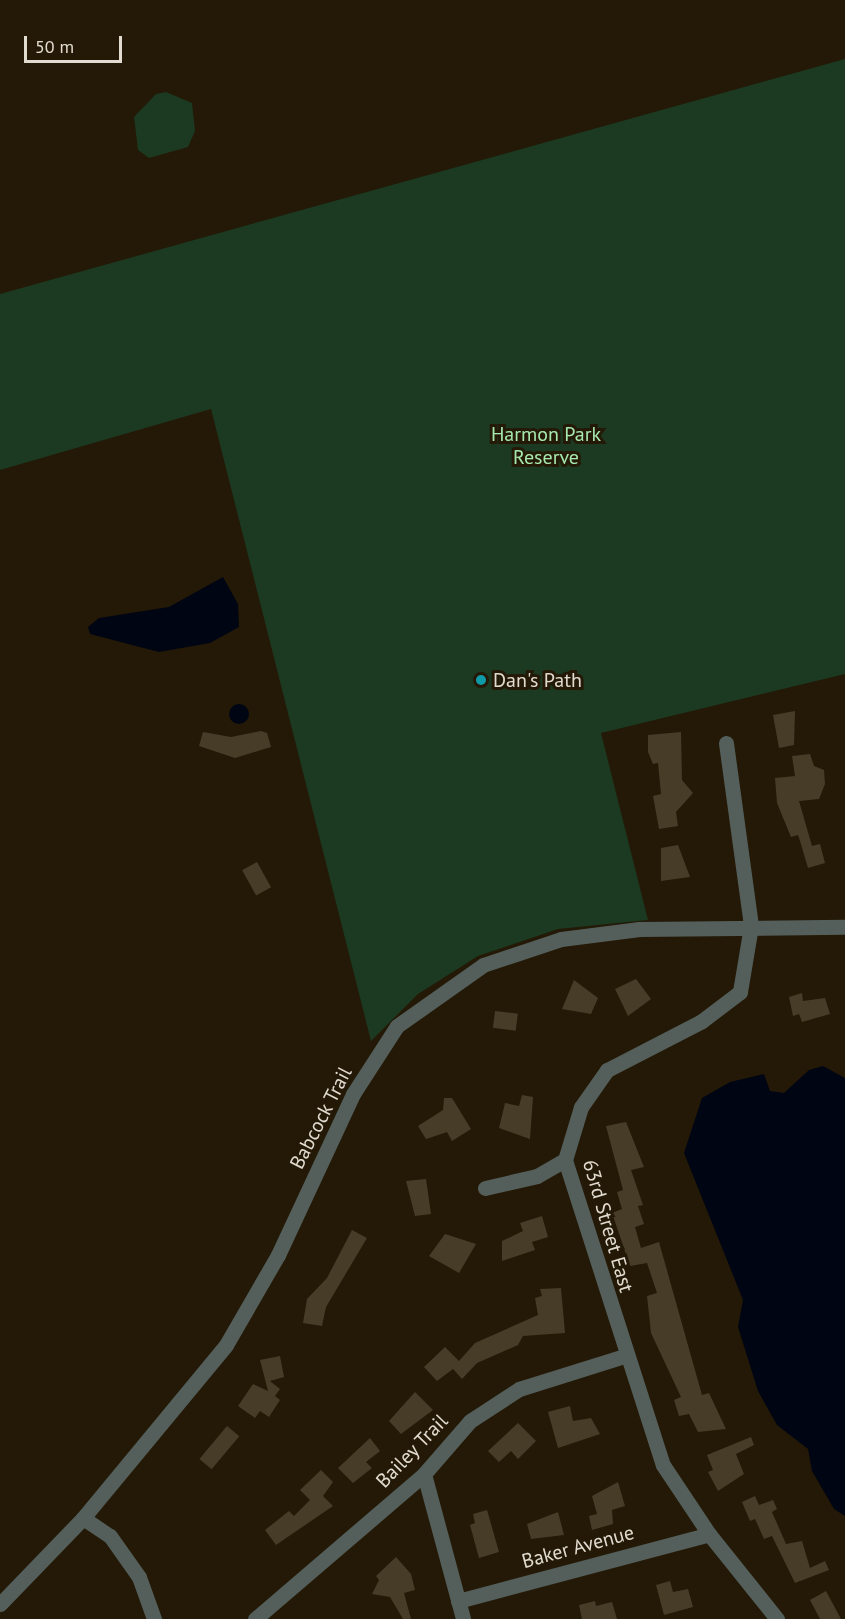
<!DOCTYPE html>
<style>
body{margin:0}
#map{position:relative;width:845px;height:1619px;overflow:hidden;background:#231906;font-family:"PT Sans",sans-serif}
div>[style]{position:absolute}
.green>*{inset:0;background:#1c3921}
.water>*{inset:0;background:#000513}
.round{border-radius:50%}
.building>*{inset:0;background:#473c28;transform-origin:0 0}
.minor>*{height:15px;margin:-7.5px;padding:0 7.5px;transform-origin:7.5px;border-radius:7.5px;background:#545f5b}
.dots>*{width:16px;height:16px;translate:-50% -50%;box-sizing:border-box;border:3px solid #231906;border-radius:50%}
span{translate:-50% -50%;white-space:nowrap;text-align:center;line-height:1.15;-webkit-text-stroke:6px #231906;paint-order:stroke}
.park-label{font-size:20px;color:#a6e9af}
.poi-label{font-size:20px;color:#e2dbd0}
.left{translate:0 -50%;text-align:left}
.street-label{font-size:20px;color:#e2dbd0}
.scale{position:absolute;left:24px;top:36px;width:98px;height:27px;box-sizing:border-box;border:3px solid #e2dbd0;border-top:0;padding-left:8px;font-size:18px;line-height:21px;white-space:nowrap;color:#e2dbd0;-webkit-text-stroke:4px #231906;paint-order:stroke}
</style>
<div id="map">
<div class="green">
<div style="clip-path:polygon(845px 59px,845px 674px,601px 733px,648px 920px,558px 929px,478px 956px,418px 994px,371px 1041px,211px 409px,0 470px,0 294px)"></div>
<div style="clip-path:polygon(166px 92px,192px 103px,195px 131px,188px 147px,149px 158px,138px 150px,134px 117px,156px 94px)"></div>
</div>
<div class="water">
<div style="clip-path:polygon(223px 577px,238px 604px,239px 627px,210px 643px,159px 652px,90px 634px,88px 627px,99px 618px,169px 607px)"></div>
<div class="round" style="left:229px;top:704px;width:20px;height:20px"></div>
<div style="clip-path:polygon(823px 1066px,845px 1078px,845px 1516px,834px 1509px,812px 1471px,808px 1449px,777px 1425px,758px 1391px,738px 1327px,743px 1300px,684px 1153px,702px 1098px,730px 1082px,764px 1074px,770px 1091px,784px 1093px,809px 1070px)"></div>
</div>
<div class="building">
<div style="clip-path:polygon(795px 711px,794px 745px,779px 748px,773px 715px)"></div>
<div style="clip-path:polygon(203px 732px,231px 737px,261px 731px,267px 733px,271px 747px,235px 758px,199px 746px)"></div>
<div style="clip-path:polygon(681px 732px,682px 780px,693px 793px,676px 812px,678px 826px,659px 829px,653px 796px,661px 794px,658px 763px,653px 764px,648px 752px,648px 735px)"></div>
<div style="clip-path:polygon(810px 754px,814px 766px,824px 770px,825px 784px,819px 799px,799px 801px,812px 846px,820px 844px,825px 863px,808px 868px,800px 841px,798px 835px,791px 837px,777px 803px,775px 778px,795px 776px,792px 756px)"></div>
<div style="clip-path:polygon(678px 845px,690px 877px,661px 881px,661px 848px)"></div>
<div style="left:257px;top:862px;width:29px;height:17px;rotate:61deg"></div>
<div style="clip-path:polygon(636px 979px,651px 999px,628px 1016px,615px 989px)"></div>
<div style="clip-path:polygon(574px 980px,598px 998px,591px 1014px,562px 1009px)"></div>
<div style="clip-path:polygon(802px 993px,803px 1001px,825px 998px,830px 1014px,802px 1022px,799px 1014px,793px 1016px,789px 997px)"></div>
<div style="left:495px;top:1011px;width:23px;height:17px;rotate:7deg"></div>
<div style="clip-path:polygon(522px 1095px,533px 1097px,530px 1139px,499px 1128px,505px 1103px,519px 1106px)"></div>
<div style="clip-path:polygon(444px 1098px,452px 1098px,471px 1129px,452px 1141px,447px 1132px,426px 1139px,418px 1126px,443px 1110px)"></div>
<div style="clip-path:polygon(626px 1122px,644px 1167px,631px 1170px,643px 1205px,638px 1206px,644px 1224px,635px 1227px,641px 1248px,659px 1242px,702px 1395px,709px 1393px,726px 1429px,698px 1432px,689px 1414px,679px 1416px,674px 1400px,681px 1397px,651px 1333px,647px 1296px,657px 1293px,647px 1263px,630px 1266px,612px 1213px,622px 1209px,617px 1192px,623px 1190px,606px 1126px)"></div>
<div style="clip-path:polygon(426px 1179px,431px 1214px,415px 1216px,406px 1181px)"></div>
<div style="clip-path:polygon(542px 1216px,548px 1237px,532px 1242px,535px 1250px,502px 1261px,502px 1241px,523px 1231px,520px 1223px)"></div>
<div style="clip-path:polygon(352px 1230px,367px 1238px,326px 1307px,322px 1326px,303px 1323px,307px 1299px,327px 1278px)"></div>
<div style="clip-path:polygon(445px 1234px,476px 1244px,459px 1273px,429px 1256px)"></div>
<div style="clip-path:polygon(561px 1288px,565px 1333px,523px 1336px,518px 1345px,477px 1363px,462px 1379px,453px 1369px,437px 1381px,424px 1367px,445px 1347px,459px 1361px,475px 1343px,538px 1315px,535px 1298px,542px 1296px,540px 1289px)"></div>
<div style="clip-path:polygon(280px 1356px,284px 1377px,270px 1381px,280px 1389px,275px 1396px,280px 1400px,269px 1417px,260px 1411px,255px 1418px,238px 1406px,253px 1384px,268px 1391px,260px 1360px)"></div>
<div style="clip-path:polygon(415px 1392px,433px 1410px,401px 1434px,389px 1421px)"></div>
<div style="clip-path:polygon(570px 1406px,573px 1421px,591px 1418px,600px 1434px,558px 1448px,548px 1412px)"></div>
<div style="clip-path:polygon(518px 1423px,536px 1441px,518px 1459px,511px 1451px,499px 1462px,488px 1451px)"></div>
<div style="left:227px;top:1426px;width:16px;height:43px;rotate:40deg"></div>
<div style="clip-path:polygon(751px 1437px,754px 1445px,736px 1454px,744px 1474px,718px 1491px,708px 1472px,713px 1470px,707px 1455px)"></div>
<div style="clip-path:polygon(370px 1438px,380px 1451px,366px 1462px,372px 1468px,353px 1483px,338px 1468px)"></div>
<div style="clip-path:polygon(321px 1470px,333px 1482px,323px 1496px,333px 1506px,276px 1545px,265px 1530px,289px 1511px,294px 1516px,310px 1500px,300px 1490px)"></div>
<div style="clip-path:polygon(618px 1482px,625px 1506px,612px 1510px,613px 1524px,592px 1530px,589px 1516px,597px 1514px,592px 1496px)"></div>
<div style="clip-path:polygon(755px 1496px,759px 1505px,773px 1500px,777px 1509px,772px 1512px,786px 1544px,802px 1541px,810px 1568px,825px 1561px,829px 1570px,795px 1583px,772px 1536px,764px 1539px,755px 1519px,750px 1521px,742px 1502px)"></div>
<div style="clip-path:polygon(487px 1510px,499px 1552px,479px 1558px,470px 1525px,475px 1523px,473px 1514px)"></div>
<div style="clip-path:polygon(558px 1512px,564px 1535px,531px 1539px,527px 1524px)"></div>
<div style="clip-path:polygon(396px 1557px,411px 1574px,415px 1590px,404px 1593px,411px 1619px,403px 1619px,390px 1597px,372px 1594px,379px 1580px,376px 1576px)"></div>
<div style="clip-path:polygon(670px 1581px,673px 1592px,688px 1589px,693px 1607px,664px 1615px,656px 1585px)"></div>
<div style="clip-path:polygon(826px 1591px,841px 1619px,820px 1619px,810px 1600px)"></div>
<div style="clip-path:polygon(595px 1601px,596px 1606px,612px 1602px,617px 1619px,582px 1619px,579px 1605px)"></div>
</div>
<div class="minor">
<div style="left:726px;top:743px;width:185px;rotate:82.2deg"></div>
<div style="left:751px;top:926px;width:67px;rotate:99.5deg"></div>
<div style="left:740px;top:992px;width:48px;rotate:142.7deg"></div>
<div style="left:702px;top:1021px;width:107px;rotate:152.7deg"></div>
<div style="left:607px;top:1070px;width:45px;rotate:125.1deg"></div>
<div style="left:581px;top:1107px;width:55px;rotate:106.8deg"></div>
<div style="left:565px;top:1160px;width:320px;rotate:72.2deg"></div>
<div style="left:663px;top:1465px;width:83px;rotate:56.3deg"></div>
<div style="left:709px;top:1534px;width:109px;rotate:51.3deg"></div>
<div style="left:485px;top:1188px;width:53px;rotate:-13deg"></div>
<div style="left:537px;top:1176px;width:32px;rotate:-30deg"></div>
<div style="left:424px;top:1474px;width:150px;rotate:74.9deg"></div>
<div style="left:83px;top:1518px;width:32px;rotate:34deg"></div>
<div style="left:110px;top:1536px;width:50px;rotate:54.7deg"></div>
<div style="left:139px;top:1577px;width:45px;rotate:70.3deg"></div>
<div style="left:458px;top:1601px;width:260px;rotate:-14.9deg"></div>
<div style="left:0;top:1604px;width:120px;rotate:-46deg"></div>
<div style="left:83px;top:1518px;width:224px;rotate:-50.4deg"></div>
<div style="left:226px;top:1345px;width:104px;rotate:-60deg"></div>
<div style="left:278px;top:1255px;width:178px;rotate:-65deg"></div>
<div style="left:353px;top:1094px;width:81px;rotate:-57.1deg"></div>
<div style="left:397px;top:1026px;width:105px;rotate:-35.3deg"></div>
<div style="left:483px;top:965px;width:82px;rotate:-18.4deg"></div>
<div style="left:561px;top:939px;width:79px;rotate:-7.3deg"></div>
<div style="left:639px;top:929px;width:206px;rotate:-0.6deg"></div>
<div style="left:255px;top:1619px;width:223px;rotate:-40.6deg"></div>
<div style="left:424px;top:1474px;width:70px;rotate:-49deg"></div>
<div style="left:470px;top:1421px;width:59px;rotate:-33.1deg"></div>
<div style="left:519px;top:1389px;width:110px;rotate:-17.4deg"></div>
</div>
<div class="dots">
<div style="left:481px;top:680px;background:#0f9aa8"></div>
</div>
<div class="park-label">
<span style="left:546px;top:446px">Harmon Park<br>Reserve</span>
</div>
<div class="poi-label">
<span class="left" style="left:493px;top:680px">Dan's Path</span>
</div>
<div class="street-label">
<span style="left:321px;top:1118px;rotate:-63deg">Babcock Trail</span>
<span style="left:608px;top:1226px;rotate:74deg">63rd Street East</span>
<span style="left:412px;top:1451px;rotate:-46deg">Bailey Trail</span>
<span style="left:578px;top:1547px;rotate:-15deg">Baker Avenue</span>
</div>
<div class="scale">50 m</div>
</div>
